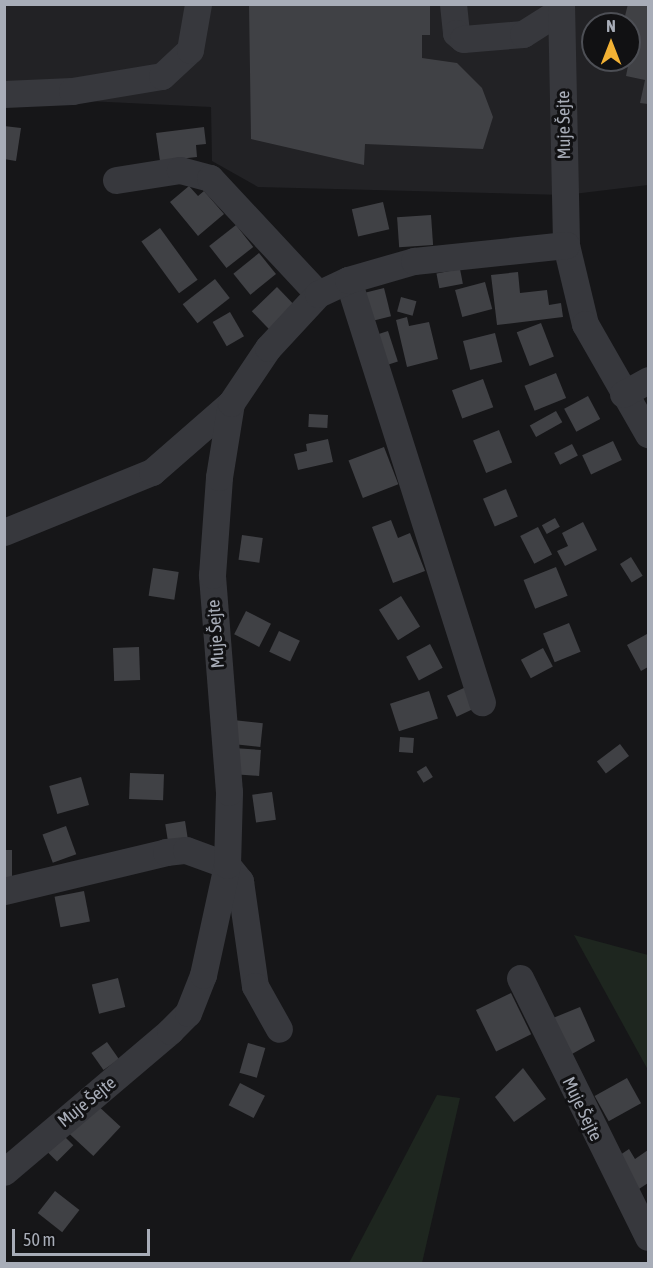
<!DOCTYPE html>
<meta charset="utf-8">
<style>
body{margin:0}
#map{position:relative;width:653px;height:1268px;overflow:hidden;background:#161618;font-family:"Asap Condensed",sans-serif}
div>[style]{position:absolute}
.built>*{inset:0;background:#222225}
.green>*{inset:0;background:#1e261f}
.building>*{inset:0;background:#404145;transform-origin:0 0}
.minor>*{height:27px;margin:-13.5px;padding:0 13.5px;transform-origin:13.5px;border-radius:13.5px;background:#37383d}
span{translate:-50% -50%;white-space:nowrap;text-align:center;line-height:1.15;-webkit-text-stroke:6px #111113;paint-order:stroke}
.street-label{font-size:18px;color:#a8adb8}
.frame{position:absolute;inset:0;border:6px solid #a8adb8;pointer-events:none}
.north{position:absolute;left:581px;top:12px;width:60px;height:60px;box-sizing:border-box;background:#111113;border:2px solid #4d4f55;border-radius:50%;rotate:0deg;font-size:16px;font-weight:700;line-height:24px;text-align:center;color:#a8adb8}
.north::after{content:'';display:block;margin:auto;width:21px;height:27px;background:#f2b134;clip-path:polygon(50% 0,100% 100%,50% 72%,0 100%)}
.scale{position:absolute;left:12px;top:1229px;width:138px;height:27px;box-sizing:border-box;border:3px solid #a8adb8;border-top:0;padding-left:8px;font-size:18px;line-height:21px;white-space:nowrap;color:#a8adb8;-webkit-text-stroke:4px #111113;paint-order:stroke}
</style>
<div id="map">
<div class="built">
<div style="clip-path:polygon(evenodd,5px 5px,648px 5px,648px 185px,565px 195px,258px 187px,212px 161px,211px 107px,5px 97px,5px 5px,593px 24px,629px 24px,629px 60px,593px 60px,593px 24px)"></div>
</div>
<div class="green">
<div style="clip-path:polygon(574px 935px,648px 955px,648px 1070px)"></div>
<div style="clip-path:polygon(437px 1095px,460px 1098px,422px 1263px,349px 1263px)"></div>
</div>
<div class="building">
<div style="clip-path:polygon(249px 4px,430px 4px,430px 35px,422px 35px,422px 58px,457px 63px,482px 88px,493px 117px,483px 149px,365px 144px,364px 165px,251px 139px)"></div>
<div style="clip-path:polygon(628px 4px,648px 5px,648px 104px,640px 103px,645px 80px,626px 76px,628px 66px,615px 63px,629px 60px,629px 24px,623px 24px)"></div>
<div style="clip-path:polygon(4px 126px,21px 128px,16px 161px,4px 159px)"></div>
<div style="clip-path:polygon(204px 127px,206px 144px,196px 145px,197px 157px,160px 161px,156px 133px)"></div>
<div style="clip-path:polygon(189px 186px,198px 196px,204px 191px,224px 214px,198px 236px,170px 202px)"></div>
<div style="left:383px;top:202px;width:28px;height:32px;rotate:77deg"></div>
<div style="left:431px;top:215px;width:30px;height:34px;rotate:86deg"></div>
<div style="left:236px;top:225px;width:28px;height:34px;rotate:52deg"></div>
<div style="left:160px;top:228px;width:64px;height:23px;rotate:54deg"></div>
<div style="left:259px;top:253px;width:27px;height:33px;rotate:51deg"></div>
<div style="left:460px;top:269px;width:15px;height:24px;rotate:79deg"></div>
<div style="clip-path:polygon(518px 272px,520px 293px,547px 290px,549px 305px,561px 303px,563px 317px,497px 325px,491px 275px)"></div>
<div style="left:215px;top:279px;width:24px;height:41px;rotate:52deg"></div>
<div style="left:485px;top:282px;width:28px;height:31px;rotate:75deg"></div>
<div style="left:277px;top:287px;width:28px;height:35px;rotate:46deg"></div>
<div style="left:384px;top:288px;width:29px;height:28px;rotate:76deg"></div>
<div style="left:401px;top:297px;width:16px;height:15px;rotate:15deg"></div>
<div style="left:230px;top:312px;width:28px;height:20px;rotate:60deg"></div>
<div style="clip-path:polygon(407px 317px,409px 326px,429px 322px,438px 359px,407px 367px,396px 320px)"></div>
<div style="left:541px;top:323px;width:36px;height:26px;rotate:69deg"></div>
<div style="left:388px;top:331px;width:32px;height:22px;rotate:72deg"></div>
<div style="left:495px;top:333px;width:30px;height:33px;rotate:76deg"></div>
<div style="left:556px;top:373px;width:27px;height:34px;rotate:68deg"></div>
<div style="left:483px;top:379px;width:30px;height:33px;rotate:70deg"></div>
<div style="left:588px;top:396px;width:26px;height:27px;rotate:62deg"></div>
<div style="left:556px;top:411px;width:13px;height:30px;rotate:61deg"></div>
<div style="left:309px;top:414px;width:19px;height:13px;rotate:3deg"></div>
<div style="left:499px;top:430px;width:35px;height:28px;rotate:68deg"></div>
<div style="clip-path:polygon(328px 439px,333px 462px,298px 470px,294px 454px,307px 451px,306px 444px)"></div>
<div style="left:613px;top:441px;width:21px;height:34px;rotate:65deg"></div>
<div style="left:572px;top:444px;width:13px;height:20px;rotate:63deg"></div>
<div style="left:384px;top:447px;width:40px;height:38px;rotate:69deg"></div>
<div style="left:506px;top:489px;width:30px;height:25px;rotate:67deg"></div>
<div style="left:555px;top:518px;width:10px;height:15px;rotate:61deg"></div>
<div style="clip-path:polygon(391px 520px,398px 538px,410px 533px,425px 571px,393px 583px,372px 527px)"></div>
<div style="clip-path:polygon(583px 522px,597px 550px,565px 566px,557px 551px,568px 546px,562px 533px)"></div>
<div style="left:538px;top:527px;width:31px;height:20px;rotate:63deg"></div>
<div style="left:242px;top:535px;width:21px;height:25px;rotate:8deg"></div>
<div style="left:631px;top:557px;width:22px;height:13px;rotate:58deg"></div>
<div style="left:556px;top:567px;width:31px;height:35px;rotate:68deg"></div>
<div style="left:153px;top:568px;width:26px;height:28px;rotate:9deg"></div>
<div style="left:401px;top:596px;width:36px;height:26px;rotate:58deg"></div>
<div style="left:246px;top:611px;width:28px;height:26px;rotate:27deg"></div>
<div style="left:569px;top:623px;width:31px;height:28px;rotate:68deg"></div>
<div style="left:279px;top:631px;width:23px;height:23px;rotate:25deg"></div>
<div style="clip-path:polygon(647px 634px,648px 667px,641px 671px,627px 645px)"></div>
<div style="left:430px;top:644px;width:27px;height:27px;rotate:62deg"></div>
<div style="left:139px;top:647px;width:33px;height:26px;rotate:88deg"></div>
<div style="left:543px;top:648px;width:21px;height:25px;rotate:62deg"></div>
<div style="left:466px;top:687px;width:23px;height:21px;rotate:65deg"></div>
<div style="left:429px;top:691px;width:29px;height:41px;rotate:72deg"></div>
<div style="left:233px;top:720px;width:30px;height:24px;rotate:6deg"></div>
<div style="left:400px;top:737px;width:14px;height:15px;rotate:4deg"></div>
<div style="left:620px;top:744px;width:15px;height:29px;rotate:53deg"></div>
<div style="left:233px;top:748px;width:28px;height:26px;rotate:4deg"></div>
<div style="left:426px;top:766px;width:13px;height:11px;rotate:58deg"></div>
<div style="left:130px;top:773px;width:34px;height:26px;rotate:2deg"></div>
<div style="left:81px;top:777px;width:29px;height:33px;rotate:74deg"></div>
<div style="left:272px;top:792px;width:28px;height:20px;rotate:82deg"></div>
<div style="left:185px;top:821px;width:24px;height:20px;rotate:81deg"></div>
<div style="left:66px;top:826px;width:30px;height:25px;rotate:70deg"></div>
<div style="left:4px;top:850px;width:8px;height:34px"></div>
<div style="left:84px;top:891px;width:31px;height:30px;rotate:79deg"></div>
<div style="left:118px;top:978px;width:30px;height:27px;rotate:76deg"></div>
<div style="left:511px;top:993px;width:46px;height:39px;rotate:64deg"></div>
<div style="clip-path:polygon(580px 1007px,595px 1041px,572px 1054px,553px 1018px)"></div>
<div style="left:107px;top:1042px;width:21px;height:19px;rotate:55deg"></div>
<div style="left:248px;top:1043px;width:18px;height:31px;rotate:16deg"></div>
<div style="clip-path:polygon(523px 1068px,546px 1099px,514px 1122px,495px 1097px)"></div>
<div style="left:627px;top:1078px;width:29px;height:37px;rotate:61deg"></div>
<div style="left:240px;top:1083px;width:28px;height:25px;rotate:27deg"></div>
<div style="left:95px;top:1103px;width:35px;height:40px;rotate:43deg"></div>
<div style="left:62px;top:1134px;width:16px;height:23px;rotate:45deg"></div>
<div style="clip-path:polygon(629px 1149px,635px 1159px,648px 1150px,648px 1183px,636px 1191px,614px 1159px)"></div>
<div style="left:55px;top:1191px;width:31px;height:28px;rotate:38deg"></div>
</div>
<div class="minor">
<div style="left:453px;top:4px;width:29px;rotate:84deg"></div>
<div style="left:456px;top:33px;width:9px;rotate:41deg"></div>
<div style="left:463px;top:39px;width:60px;rotate:-4.8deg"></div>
<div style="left:523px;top:34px;width:45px;rotate:-32.3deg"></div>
<div style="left:561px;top:4px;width:241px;rotate:88.8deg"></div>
<div style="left:566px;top:245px;width:81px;rotate:76.5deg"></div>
<div style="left:585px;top:324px;width:127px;rotate:60.2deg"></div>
<div style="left:4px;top:94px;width:68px;rotate:-2.5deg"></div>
<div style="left:72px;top:91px;width:91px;rotate:-9.5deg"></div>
<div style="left:162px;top:76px;width:38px;rotate:-43deg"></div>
<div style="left:190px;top:50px;width:47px;rotate:-80.1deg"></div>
<div style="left:116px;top:180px;width:65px;rotate:-8.9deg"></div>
<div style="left:180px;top:170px;width:31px;rotate:15deg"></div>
<div style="left:210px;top:178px;width:158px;rotate:47deg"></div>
<div style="left:348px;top:280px;width:443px;rotate:72.4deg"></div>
<div style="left:623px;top:394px;width:29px;rotate:-29deg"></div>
<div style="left:4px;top:532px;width:160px;rotate:-22.1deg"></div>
<div style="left:152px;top:472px;width:105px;rotate:-41.1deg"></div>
<div style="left:4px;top:891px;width:167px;rotate:-13.5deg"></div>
<div style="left:166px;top:852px;width:20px;rotate:-6deg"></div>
<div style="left:186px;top:850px;width:44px;rotate:20.1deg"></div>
<div style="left:227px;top:865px;width:21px;rotate:51deg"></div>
<div style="left:240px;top:881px;width:106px;rotate:81.9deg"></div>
<div style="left:255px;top:986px;width:49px;rotate:60.8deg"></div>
<div style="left:520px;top:978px;width:289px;rotate:63.7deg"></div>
<div style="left:4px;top:1172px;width:218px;rotate:-40.3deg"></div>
<div style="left:170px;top:1031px;width:25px;rotate:-45deg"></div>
<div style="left:188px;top:1013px;width:41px;rotate:-68.5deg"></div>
<div style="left:203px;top:975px;width:113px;rotate:-77.7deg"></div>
<div style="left:227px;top:865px;width:73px;rotate:-88.4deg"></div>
<div style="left:229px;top:792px;width:218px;rotate:-94.5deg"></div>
<div style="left:212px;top:575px;width:98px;rotate:-85.9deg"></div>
<div style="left:219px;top:477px;width:75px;rotate:-80.8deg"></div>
<div style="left:231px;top:403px;width:66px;rotate:-56.1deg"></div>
<div style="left:268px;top:348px;width:74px;rotate:-47.2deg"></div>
<div style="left:318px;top:294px;width:33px;rotate:-25deg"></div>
<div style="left:348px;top:280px;width:69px;rotate:-16.1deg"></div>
<div style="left:414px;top:261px;width:153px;rotate:-6deg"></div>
</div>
<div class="street-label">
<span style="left:564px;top:125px;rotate:-91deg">Muje Šejte</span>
<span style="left:216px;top:634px;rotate:-94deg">Muje Šejte</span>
<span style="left:87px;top:1102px;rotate:-39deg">Muje Šejte</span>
<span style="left:582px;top:1109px;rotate:64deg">Muje Šejte</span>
</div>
<div class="frame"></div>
<div class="north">N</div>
<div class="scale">50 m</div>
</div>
